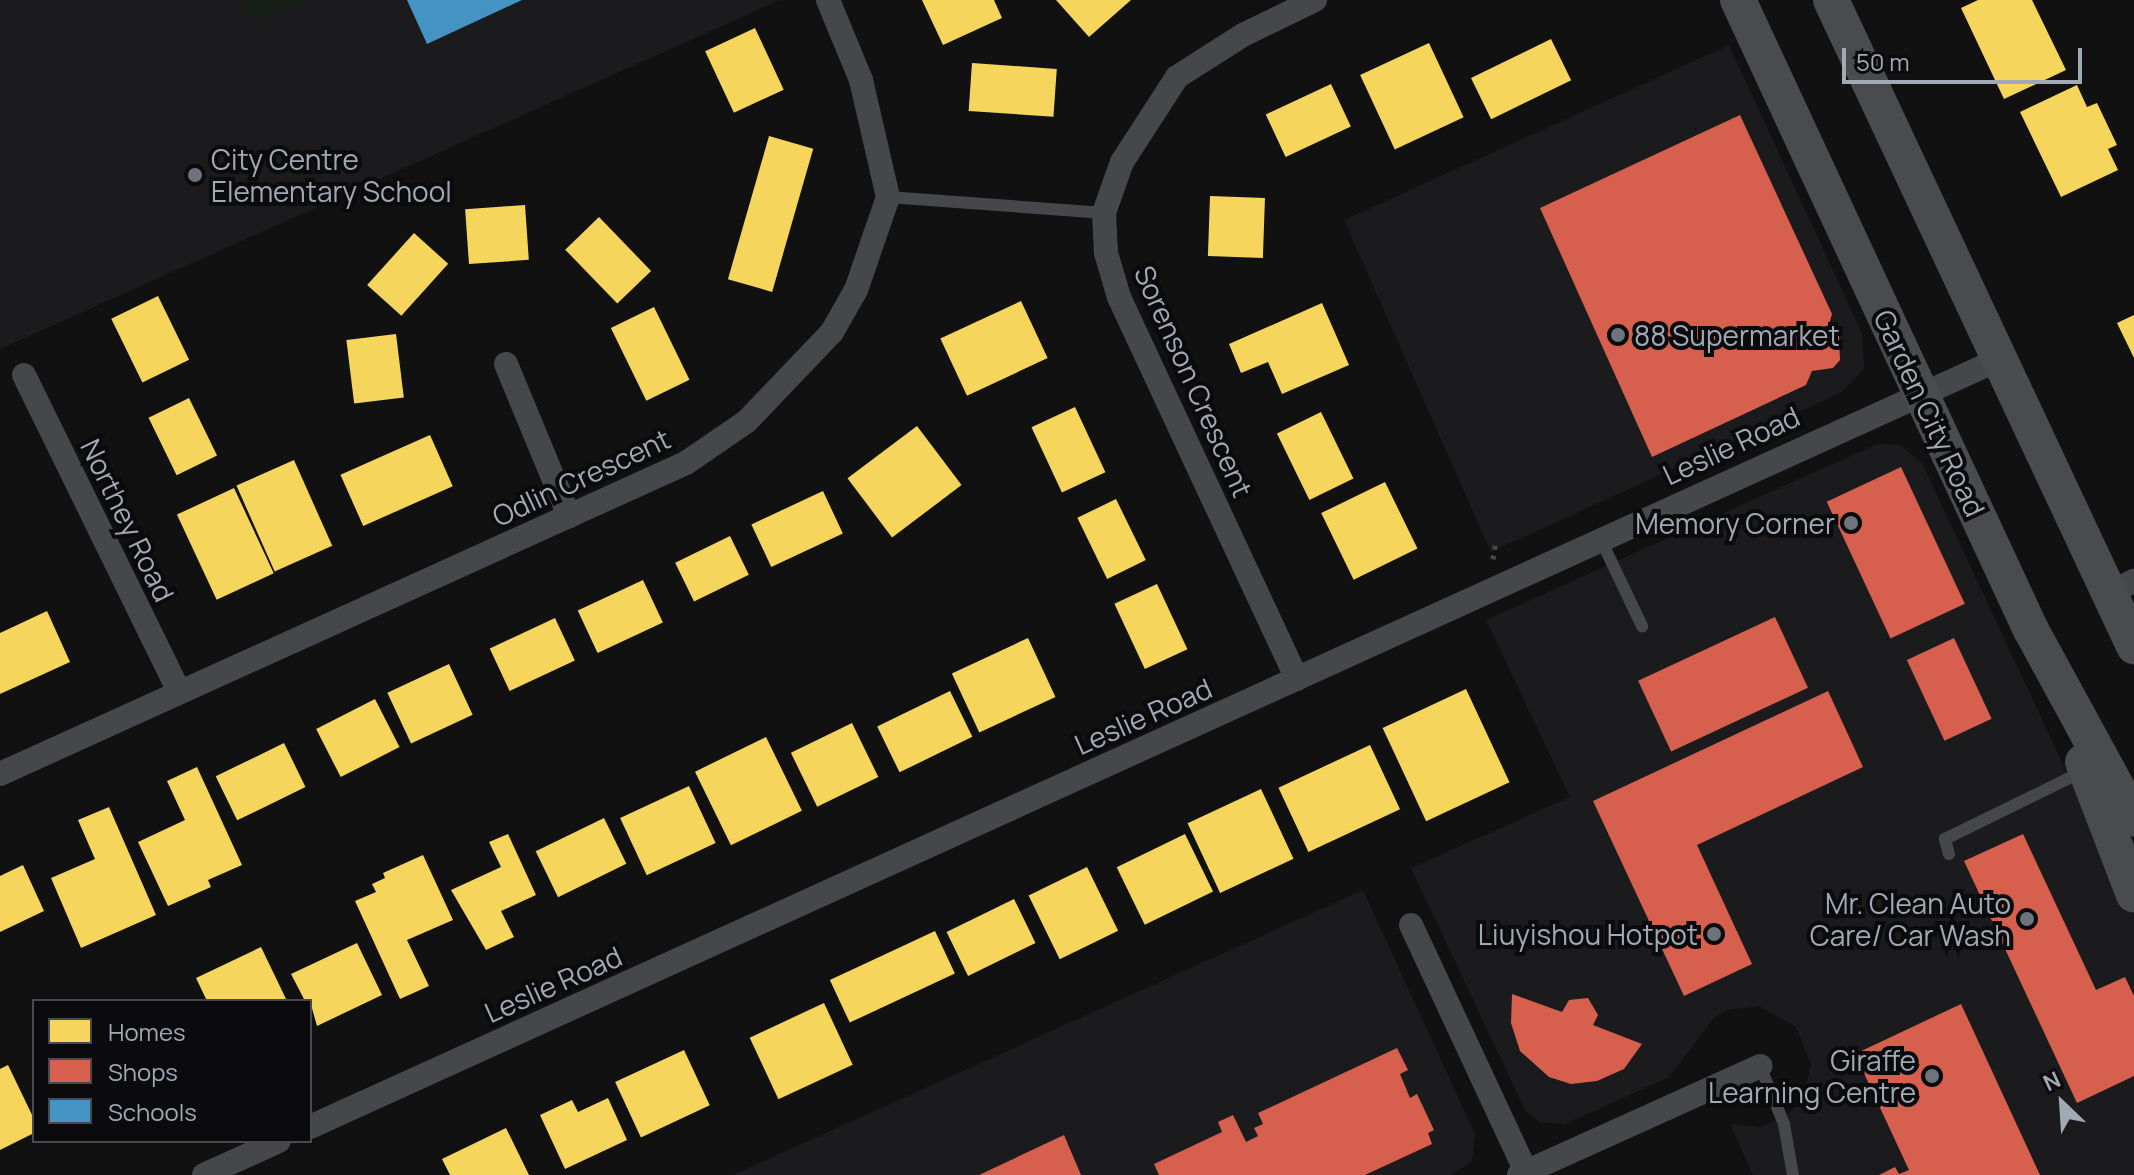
<!DOCTYPE html>
<style>
body{margin:0}
#map{position:relative;width:2134px;height:1175px;overflow:hidden;background:#111;font-family:Manrope,sans-serif}
div>[style]{position:absolute}
.built>*{inset:0;background:#1b1b1d}
.green>*{inset:0;background:#171e17}
.homes>*{inset:0;background:#f6d55c;transform-origin:0 0}
.shops>*{inset:0;background:#d6604d;transform-origin:0 0}
.schools>*{inset:0;background:#4393c3}
.path>*{height:5px;margin-top:-2.5px;transform-origin:0;background:repeating-linear-gradient(90deg,#46484c 0 4px,transparent 0 10px)}
.service>*{height:12px;margin:-6px;padding:0 6px;transform-origin:6px;border-radius:6px;background:#45474a}
.minor>*{height:24px;margin:-12px;padding:0 12px;transform-origin:12px;border-radius:12px;background:#45474a}
.secondary>*{height:36px;margin:-18px;padding:0 18px;transform-origin:18px;border-radius:18px;background:#494b4e}
.dots>*{width:22px;height:22px;translate:-50% -50%;box-sizing:border-box;border:4px solid #0b0b0d;border-radius:50%}
span{translate:-50% -50%;white-space:nowrap;text-align:center;line-height:1.15;-webkit-text-stroke:8px #0b0b0d;paint-order:stroke}
.poi-label{font-size:28px;color:#a0a9b4}
.left{translate:0 -50%;text-align:left}
.right{translate:-100% -50%;text-align:right}
.street-label{font-size:28px;color:#a0a9b4}
.legend{position:absolute;left:32px;top:999px;width:280px;height:144px;box-sizing:border-box;background:#0b0b0d;border:2px solid #474a50;margin:0;padding:10px 14px;list-style:none;font-size:24px;color:#a0a9b4}
.legend li{display:flex;align-items:center;gap:16px;height:40px}
.legend b{width:40px;border:2px solid #474a50}
.north{position:absolute;left:2022px;top:1063px;width:80px;height:80px;-webkit-text-stroke:6px #0b0b0d;paint-order:stroke;rotate:335deg;font-size:22px;font-weight:700;line-height:32px;text-align:center;color:#a0a9b4}
.north::after{content:'';display:block;margin:auto;width:28px;height:36px;background:#a0a9b4;clip-path:polygon(50% 0,100% 100%,50% 72%,0 100%)}
.scale{position:absolute;left:1842px;top:48px;width:240px;height:36px;box-sizing:border-box;border:4px solid #a0a9b4;border-top:0;padding-left:10px;font-size:24px;line-height:28px;white-space:nowrap;color:#a0a9b4;-webkit-text-stroke:6px #0b0b0d;paint-order:stroke}
</style>
<div id="map">
<div class="built">
<div style="clip-path:polygon(0 0,780px 0,0 349px)"></div>
<div style="clip-path:polygon(1729px 45px,1862px 333px,1864px 369px,1842px 392px,1491px 552px,1344px 220px)"></div>
<div style="clip-path:polygon(1877px 444px,1900px 445px,1922px 463px,2134px 916px,2134px 1175px,1753px 1175px,1730px 1124px,1762px 1127px,1788px 1115px,1804px 1097px,1811px 1064px,1796px 1027px,1759px 1006px,1727px 1010px,1714px 1018px,1669px 1077px,1565px 1124px,1539px 1122px,1525px 1110px,1411px 868px,1570px 797px,1486px 620px)"></div>
<div style="clip-path:polygon(1363px 890px,1475px 1134px,1472px 1162px,1451px 1175px,733px 1175px)"></div>
</div>
<div class="green">
<div style="clip-path:polygon(241px 0,305px 0,262px 20px,246px 12px)"></div>
</div>
<div class="homes">
<div style="clip-path:polygon(922px 0,994px 0,1002px 18px,943px 45px)"></div>
<div style="clip-path:polygon(1056px 0,1131px 0,1089px 37px)"></div>
<div style="clip-path:polygon(1978px 0,2032px 0,2066px 70px,2004px 99px,1961px 8px)"></div>
<div style="left:755px;top:28px;width:68px;height:55px;rotate:65deg"></div>
<div style="left:1551px;top:39px;width:46px;height:89px;rotate:64deg"></div>
<div style="left:1429px;top:43px;width:82px;height:76px;rotate:65deg"></div>
<div style="left:972px;top:63px;width:85px;height:48px;rotate:4deg"></div>
<div style="left:1331px;top:84px;width:47px;height:72px;rotate:65deg"></div>
<div style="clip-path:polygon(2077px 85px,2087px 107px,2097px 103px,2117px 145px,2108px 149px,2118px 170px,2061px 197px,2020px 112px)"></div>
<div style="left:769px;top:136px;width:46px;height:149px;rotate:16deg"></div>
<div style="left:1210px;top:196px;width:55px;height:60px;rotate:2deg"></div>
<div style="left:525px;top:205px;width:55px;height:60px;rotate:86deg"></div>
<div style="left:599px;top:217px;width:75px;height:47px;rotate:46deg"></div>
<div style="left:414px;top:233px;width:46px;height:70px;rotate:42deg"></div>
<div style="left:158px;top:296px;width:71px;height:52px;rotate:64deg"></div>
<div style="left:1021px;top:301px;width:63px;height:89px;rotate:65deg"></div>
<div style="clip-path:polygon(1322px 303px,1349px 365px,1282px 394px,1268px 362px,1241px 373px,1229px 344px)"></div>
<div style="left:654px;top:307px;width:81px;height:48px;rotate:64deg"></div>
<div style="clip-path:polygon(2134px 315px,2134px 358px,2117px 323px)"></div>
<div style="left:396px;top:334px;width:64px;height:50px;rotate:83deg"></div>
<div style="left:189px;top:398px;width:64px;height:45px;rotate:64deg"></div>
<div style="left:1075px;top:407px;width:72px;height:48px;rotate:65deg"></div>
<div style="left:1321px;top:412px;width:74px;height:49px;rotate:64deg"></div>
<div style="left:917px;top:426px;width:74px;height:87px;rotate:53deg"></div>
<div style="left:430px;top:435px;width:56px;height:98px;rotate:66deg"></div>
<div style="left:294px;top:460px;width:94px;height:63px;rotate:66deg"></div>
<div style="left:1385px;top:482px;width:74px;height:71px;rotate:64deg"></div>
<div style="left:234px;top:488px;width:94px;height:63px;rotate:65deg"></div>
<div style="left:823px;top:491px;width:47px;height:79px;rotate:65deg"></div>
<div style="left:1116px;top:499px;width:68px;height:43px;rotate:64deg"></div>
<div style="left:730px;top:536px;width:43px;height:61px;rotate:64deg"></div>
<div style="left:643px;top:580px;width:47px;height:72px;rotate:65deg"></div>
<div style="left:1157px;top:584px;width:72px;height:47px;rotate:65deg"></div>
<div style="clip-path:polygon(47px 611px,70px 662px,0 694px,0 633px)"></div>
<div style="left:555px;top:618px;width:47px;height:72px;rotate:65deg"></div>
<div style="left:1028px;top:638px;width:65px;height:84px;rotate:65deg"></div>
<div style="left:449px;top:664px;width:56px;height:68px;rotate:65deg"></div>
<div style="left:1466px;top:689px;width:103px;height:92px;rotate:65deg"></div>
<div style="left:950px;top:691px;width:51px;height:81px;rotate:64deg"></div>
<div style="left:375px;top:699px;width:54px;height:66px;rotate:63deg"></div>
<div style="left:852px;top:723px;width:60px;height:68px;rotate:64deg"></div>
<div style="left:766px;top:737px;width:82px;height:79px;rotate:64deg"></div>
<div style="left:284px;top:743px;width:49px;height:76px;rotate:64deg"></div>
<div style="left:1370px;top:745px;width:71px;height:101px;rotate:65deg"></div>
<div style="clip-path:polygon(197px 767px,242px 865px,208px 880px,211px 887px,168px 906px,138px 842px,185px 820px,167px 781px)"></div>
<div style="left:689px;top:786px;width:63px;height:76px;rotate:65deg"></div>
<div style="left:1261px;top:789px;width:77px;height:81px;rotate:65deg"></div>
<div style="clip-path:polygon(109px 807px,156px 915px,81px 948px,51px 878px,95px 859px,78px 820px)"></div>
<div style="left:604px;top:818px;width:51px;height:76px;rotate:64deg"></div>
<div style="clip-path:polygon(508px 834px,536px 895px,501px 911px,514px 937px,486px 950px,451px 890px,501px 867px,489px 842px)"></div>
<div style="left:1185px;top:834px;width:64px;height:76px;rotate:64deg"></div>
<div style="clip-path:polygon(423px 855px,453px 920px,407px 940px,429px 986px,400px 999px,355px 901px,376px 892px,372px 884px,385px 878px,383px 873px)"></div>
<div style="clip-path:polygon(23px 865px,44px 911px,0 932px,0 876px)"></div>
<div style="left:1087px;top:867px;width:71px;height:65px;rotate:64deg"></div>
<div style="left:1014px;top:899px;width:49px;height:75px;rotate:64deg"></div>
<div style="left:935px;top:931px;width:47px;height:116px;rotate:65deg"></div>
<div style="clip-path:polygon(357px 943px,382px 995px,317px 1026px,310px 1001px,305px 1001px,291px 974px)"></div>
<div style="clip-path:polygon(261px 947px,287px 1001px,207px 1001px,196px 978px)"></div>
<div style="left:824px;top:1003px;width:68px;height:82px;rotate:65deg"></div>
<div style="left:684px;top:1050px;width:61px;height:76px;rotate:65deg"></div>
<div style="clip-path:polygon(8px 1065px,34px 1119px,34px 1133px,0 1150px,0 1069px)"></div>
<div style="clip-path:polygon(608px 1098px,627px 1140px,565px 1169px,540px 1115px,572px 1100px,578px 1112px)"></div>
<div style="clip-path:polygon(506px 1128px,529px 1175px,450px 1175px,442px 1159px)"></div>
</div>
<div class="shops">
<div style="clip-path:polygon(1740px 115px,1832px 314px,1828px 328px,1839px 336px,1840px 360px,1833px 368px,1812px 371px,1806px 385px,1652px 457px,1540px 208px)"></div>
<div style="left:1901px;top:467px;width:151px;height:82px;rotate:65deg"></div>
<div style="left:1775px;top:617px;width:78px;height:151px;rotate:65deg"></div>
<div style="left:1954px;top:638px;width:89px;height:52px;rotate:65deg"></div>
<div style="clip-path:polygon(1828px 691px,1863px 767px,1697px 845px,1752px 964px,1684px 996px,1593px 801px)"></div>
<div style="clip-path:polygon(2023px 834px,2096px 990px,2125px 977px,2134px 996px,2134px 1076px,2077px 1103px,1964px 861px)"></div>
<div style="clip-path:polygon(1512px 994px,1562px 1012px,1569px 1000px,1588px 998px,1598px 1015px,1593px 1025px,1642px 1044px,1624px 1069px,1597px 1081px,1571px 1084px,1549px 1077px,1520px 1051px,1511px 1023px)"></div>
<div style="clip-path:polygon(1961px 1004px,2040px 1175px,1879px 1175px,1895px 1167px,1899px 1174px,1909px 1170px,1855px 1054px)"></div>
<div style="clip-path:polygon(1397px 1048px,1408px 1070px,1400px 1074px,1410px 1098px,1417px 1094px,1434px 1130px,1428px 1133px,1432px 1144px,1365px 1175px,1159px 1175px,1154px 1164px,1222px 1132px,1218px 1122px,1233px 1115px,1246px 1142px,1258px 1136px,1254px 1128px,1263px 1124px,1258px 1113px)"></div>
<div style="clip-path:polygon(1064px 1135px,1081px 1175px,979px 1175px)"></div>
</div>
<div class="schools">
<div style="clip-path:polygon(407px 0,522px 0,427px 44px)"></div>
</div>
<div class="path">
<div style="left:1493px;top:559px;width:19px;rotate:-81deg"></div>
</div>
<div class="service">
<div style="left:888px;top:197px;width:217px;rotate:4.2deg"></div>
<div style="left:1600px;top:538px;width:98px;rotate:64.5deg"></div>
<div style="left:1949px;top:854px;width:16px;rotate:-105deg"></div>
<div style="left:1945px;top:839px;width:153px;rotate:-26.1deg"></div>
<div style="left:1760px;top:1066px;width:63px;rotate:67.5deg"></div>
<div style="left:1784px;top:1124px;width:52px;rotate:80deg"></div>
</div>
<div class="minor">
<div style="left:506px;top:364px;width:165px;rotate:67.5deg"></div>
<div style="left:24px;top:375px;width:352px;rotate:63.9deg"></div>
<div style="left:2109px;top:593px;width:28px;rotate:-26deg"></div>
<div style="left:1297px;top:679px;width:421px;rotate:-115deg"></div>
<div style="left:1119px;top:297px;width:46px;rotate:-106.5deg"></div>
<div style="left:1106px;top:253px;width:40px;rotate:-92.9deg"></div>
<div style="left:1104px;top:213px;width:54px;rotate:-70.6deg"></div>
<div style="left:1122px;top:162px;width:101px;rotate:-57.1deg"></div>
<div style="left:1177px;top:77px;width:78px;rotate:-32.5deg"></div>
<div style="left:1243px;top:35px;width:80px;rotate:-25.9deg"></div>
<div style="left:0;top:774px;width:753px;rotate:-24.39deg"></div>
<div style="left:686px;top:463px;width:74px;rotate:-34.5deg"></div>
<div style="left:747px;top:421px;width:123px;rotate:-46.3deg"></div>
<div style="left:832px;top:332px;width:48px;rotate:-60.3deg"></div>
<div style="left:856px;top:290px;width:98px;rotate:-71deg"></div>
<div style="left:888px;top:197px;width:120px;rotate:-103deg"></div>
<div style="left:861px;top:80px;width:87px;rotate:-112.4deg"></div>
<div style="left:1411px;top:925px;width:272px;rotate:65deg"></div>
<div style="left:310px;top:1127px;width:1856px;rotate:-24.44deg"></div>
<div style="left:204px;top:1175px;width:82px;rotate:-24.4deg"></div>
<div style="left:1519px;top:1175px;width:265px;rotate:-24.3deg"></div>
</div>
<div class="secondary">
<div style="left:1738px;top:0;width:693px;rotate:65.06deg"></div>
<div style="left:2030px;top:628px;width:217px;rotate:61.4deg"></div>
<div style="left:1831px;top:0;width:714px;rotate:64.87deg"></div>
<div style="left:2083px;top:762px;width:142px;rotate:69deg"></div>
</div>
<div class="dots">
<div style="left:195px;top:175px;background:#6e747b"></div>
<div style="left:1618px;top:335px;background:#6e747b"></div>
<div style="left:1851px;top:523px;background:#6e747b"></div>
<div style="left:2027px;top:919px;background:#6e747b"></div>
<div style="left:1714px;top:934px;background:#6e747b"></div>
<div style="left:1932px;top:1076px;background:#6e747b"></div>
</div>
<div class="poi-label">
<span class="left" style="left:211px;top:175px">City Centre<br>Elementary School</span>
<span class="left" style="left:1634px;top:335px">88 Supermarket</span>
<span class="right" style="left:1835px;top:523px">Memory Corner</span>
<span class="right" style="left:2011px;top:919px">Mr. Clean Auto<br>Care/ Car Wash</span>
<span class="right" style="left:1698px;top:934px">Liuyishou Hotpot</span>
<span class="right" style="left:1916px;top:1076px">Giraffe<br>Learning Centre</span>
</div>
<div class="street-label">
<span style="left:1194px;top:381px;rotate:66deg">Sorenson Crescent</span>
<span style="left:1930px;top:413px;rotate:65deg">Garden City Road</span>
<span style="left:1731px;top:445px;rotate:-25deg">Leslie Road</span>
<span style="left:581px;top:477px;rotate:-25deg">Odlin Crescent</span>
<span style="left:128px;top:520px;rotate:64deg">Northey Road</span>
<span style="left:1143px;top:716px;rotate:-24deg">Leslie Road</span>
<span style="left:553px;top:984px;rotate:-24deg">Leslie Road</span>
</div>
<ul class="legend">
<li><b style="height:22px;background:#f6d55c"></b>Homes</li>
<li><b style="height:22px;background:#d6604d"></b>Shops</li>
<li><b style="height:22px;background:#4393c3"></b>Schools</li>
</ul>
<div class="north">N</div>
<div class="scale">50 m</div>
</div>
